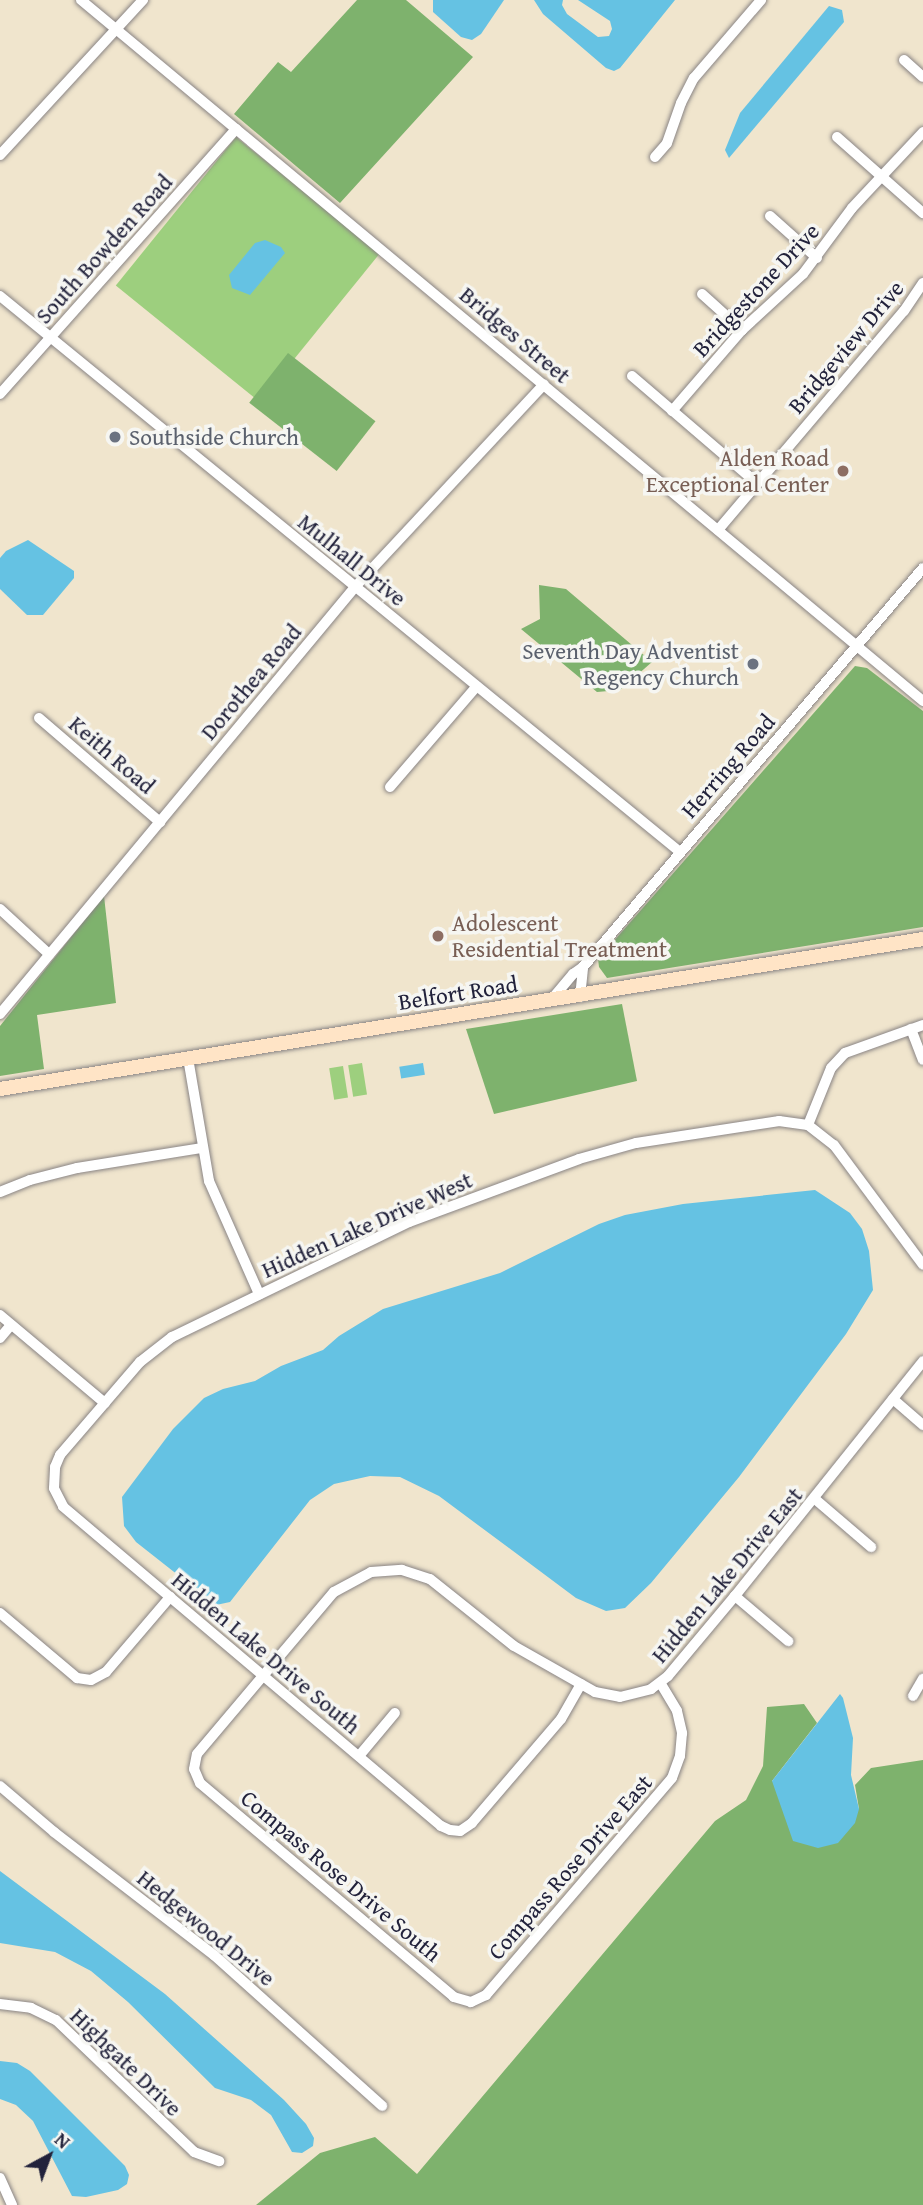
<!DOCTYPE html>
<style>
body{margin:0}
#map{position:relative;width:923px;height:2205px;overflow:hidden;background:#f0e5cd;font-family:"Gentium Book Plus",serif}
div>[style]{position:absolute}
.green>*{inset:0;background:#9dcf7e;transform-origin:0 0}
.forest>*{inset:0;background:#7eb26d;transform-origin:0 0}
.water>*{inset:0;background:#65c2e3;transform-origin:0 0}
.roads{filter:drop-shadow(0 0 2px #898484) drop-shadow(0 0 2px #898484)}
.street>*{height:10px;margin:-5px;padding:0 5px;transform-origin:5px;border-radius:5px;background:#fff}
.secondary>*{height:14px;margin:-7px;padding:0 7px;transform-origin:7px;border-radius:7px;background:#ffe4c6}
.dots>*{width:19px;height:19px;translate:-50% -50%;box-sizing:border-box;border:4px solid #f6f6f2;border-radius:50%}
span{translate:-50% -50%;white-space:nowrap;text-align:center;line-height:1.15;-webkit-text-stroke:7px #f6f6f2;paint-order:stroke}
.street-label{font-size:23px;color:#22223b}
.worship-label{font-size:23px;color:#5b616d}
.left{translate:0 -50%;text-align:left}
.right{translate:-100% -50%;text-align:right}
.education-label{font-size:23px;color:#785e54}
.north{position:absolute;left:14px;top:2121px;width:70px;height:70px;-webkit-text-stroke:5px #f6f6f2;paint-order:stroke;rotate:41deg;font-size:19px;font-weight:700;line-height:28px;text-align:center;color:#22223b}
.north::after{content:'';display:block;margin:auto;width:24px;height:32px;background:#22223b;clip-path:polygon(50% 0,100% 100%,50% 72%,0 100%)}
</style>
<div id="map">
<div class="green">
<div style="left:236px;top:137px;width:185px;height:191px;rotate:39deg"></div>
<div style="left:362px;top:1063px;width:32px;height:14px;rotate:81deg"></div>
<div style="left:343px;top:1066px;width:32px;height:14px;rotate:81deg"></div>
</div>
<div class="forest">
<div style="clip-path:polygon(357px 0,406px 0,473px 57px,340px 203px,234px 114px,278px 62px,291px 72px)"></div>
<div style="left:288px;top:353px;width:111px;height:63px;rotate:38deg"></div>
<div style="clip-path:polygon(539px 585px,566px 589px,652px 662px,620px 690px,597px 692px,521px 629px,540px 619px)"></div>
<div style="clip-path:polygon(855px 666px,867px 668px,923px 711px,923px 927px,607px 978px,599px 967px,598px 959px)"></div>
<div style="clip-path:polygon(104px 896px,116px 1003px,37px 1015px,44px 1069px,0 1076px,0 1026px)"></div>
<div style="clip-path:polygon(622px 1004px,637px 1081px,494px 1114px,466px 1029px)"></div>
<div style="clip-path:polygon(804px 1704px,817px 1723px,772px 1781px,859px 1809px,855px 1785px,871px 1768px,923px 1760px,923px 2205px,256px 2205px,320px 2153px,375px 2137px,417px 2174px,715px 1821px,746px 1800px,763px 1766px,767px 1707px)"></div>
</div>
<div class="water">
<div style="clip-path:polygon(433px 0,504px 0,481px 34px,472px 40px,461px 37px,433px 12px)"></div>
<div style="clip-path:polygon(534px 0,563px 0,562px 5px,567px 14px,598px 37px,609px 36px,612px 29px,610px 21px,578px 0,675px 0,620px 68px,614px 71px,606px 68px,543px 14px)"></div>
<div style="clip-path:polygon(829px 6px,842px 10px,844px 22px,729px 158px,725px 150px,740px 113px)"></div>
<div style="clip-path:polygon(265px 240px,281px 247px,285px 253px,250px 295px,232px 288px,229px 275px,255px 243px)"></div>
<div style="clip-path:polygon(28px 540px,74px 571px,74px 578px,43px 615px,27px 615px,0 589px,0 558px,6px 551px)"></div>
<div style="left:423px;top:1063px;width:12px;height:24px;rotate:81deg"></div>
<div style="clip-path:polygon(815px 1190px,850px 1213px,862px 1229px,869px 1251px,873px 1290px,846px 1334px,739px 1477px,651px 1583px,625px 1608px,606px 1611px,576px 1598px,439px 1496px,400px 1477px,370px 1476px,334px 1484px,310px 1500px,230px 1602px,216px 1605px,136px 1542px,124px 1526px,122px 1497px,173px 1429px,204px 1398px,223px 1389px,255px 1381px,281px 1366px,323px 1350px,339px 1336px,383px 1309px,500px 1273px,599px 1224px,625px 1215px,683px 1204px)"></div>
<div style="clip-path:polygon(840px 1694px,843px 1698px,853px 1738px,851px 1775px,859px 1809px,855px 1823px,838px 1843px,818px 1848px,793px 1841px,772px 1781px)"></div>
<div style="clip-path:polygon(0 1871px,165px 1994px,284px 2100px,306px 2124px,314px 2138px,313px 2146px,302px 2153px,292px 2152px,271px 2115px,251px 2100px,215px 2088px,128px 2002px,91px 1971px,55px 1952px,0 1943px)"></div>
<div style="clip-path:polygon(0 2061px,17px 2063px,30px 2071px,125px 2166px,129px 2175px,127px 2184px,118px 2190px,86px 2197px,72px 2196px,33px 2121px,16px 2105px,0 2099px)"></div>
</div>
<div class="roads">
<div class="street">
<div style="left:81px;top:0;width:1096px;rotate:39.78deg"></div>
<div style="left:904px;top:60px;width:25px;rotate:42deg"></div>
<div style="left:837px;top:137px;width:115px;rotate:41.5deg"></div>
<div style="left:0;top:155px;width:211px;rotate:-47.3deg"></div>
<div style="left:655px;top:157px;width:18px;rotate:-49deg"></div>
<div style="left:667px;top:143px;width:42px;rotate:-70.7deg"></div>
<div style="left:681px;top:103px;width:28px;rotate:-63deg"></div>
<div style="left:694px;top:78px;width:103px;rotate:-49.3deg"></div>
<div style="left:770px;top:216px;width:63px;rotate:41.8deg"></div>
<div style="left:702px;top:294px;width:54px;rotate:42deg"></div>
<div style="left:0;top:296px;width:878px;rotate:39.27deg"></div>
<div style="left:632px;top:376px;width:165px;rotate:40.6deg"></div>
<div style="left:0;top:394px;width:355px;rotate:-48.3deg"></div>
<div style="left:672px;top:411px;width:107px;rotate:-49.2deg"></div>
<div style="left:742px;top:330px;width:83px;rotate:-42.6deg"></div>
<div style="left:803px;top:274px;width:82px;rotate:-53.4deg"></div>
<div style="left:852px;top:208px;width:104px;rotate:-46.9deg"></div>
<div style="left:718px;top:530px;width:287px;rotate:-49.7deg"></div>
<div style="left:904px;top:311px;width:34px;rotate:-56deg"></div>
<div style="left:39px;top:718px;width:160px;rotate:40.7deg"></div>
<div style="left:390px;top:787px;width:133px;rotate:-49.3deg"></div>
<div style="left:0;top:909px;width:67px;rotate:42.6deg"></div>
<div style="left:580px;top:997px;width:30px;rotate:-84deg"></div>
<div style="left:583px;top:967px;width:524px;rotate:-49.56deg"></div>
<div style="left:552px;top:999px;width:33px;rotate:-50deg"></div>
<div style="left:573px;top:974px;width:12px;rotate:-35deg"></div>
<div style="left:0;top:1014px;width:555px;rotate:-50.26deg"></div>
<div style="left:355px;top:587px;width:277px;rotate:-47deg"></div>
<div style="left:911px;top:1029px;width:33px;rotate:69deg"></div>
<div style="left:188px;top:1058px;width:125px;rotate:80.3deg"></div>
<div style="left:209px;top:1181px;width:124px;rotate:66.1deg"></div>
<div style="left:808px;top:1125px;width:61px;rotate:-68deg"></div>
<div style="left:831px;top:1068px;width:21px;rotate:-47deg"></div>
<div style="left:845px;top:1053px;width:83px;rotate:-19.7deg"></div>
<div style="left:0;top:1192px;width:32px;rotate:-22deg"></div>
<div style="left:30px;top:1180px;width:49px;rotate:-14.3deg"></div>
<div style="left:77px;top:1168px;width:127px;rotate:-9.1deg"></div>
<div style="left:0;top:1315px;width:137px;rotate:40deg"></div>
<div style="left:0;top:1338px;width:17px;rotate:-50deg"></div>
<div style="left:893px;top:1399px;width:40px;rotate:41deg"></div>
<div style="left:815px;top:1499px;width:74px;rotate:40.6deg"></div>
<div style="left:735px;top:1596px;width:70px;rotate:40.3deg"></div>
<div style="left:0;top:1613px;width:101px;rotate:40.2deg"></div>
<div style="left:77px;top:1678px;width:14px;rotate:8deg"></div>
<div style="left:91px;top:1680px;width:17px;rotate:-28deg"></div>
<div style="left:106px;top:1672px;width:99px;rotate:-49.5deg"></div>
<div style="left:581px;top:1684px;width:40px;rotate:119.7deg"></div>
<div style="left:561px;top:1719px;width:137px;rotate:130.6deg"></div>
<div style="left:472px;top:1823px;width:14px;rotate:146deg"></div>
<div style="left:460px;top:1831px;width:10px;rotate:-174deg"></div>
<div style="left:450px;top:1830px;width:10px;rotate:-156deg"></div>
<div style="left:441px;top:1826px;width:495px;rotate:-139.8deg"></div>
<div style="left:63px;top:1506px;width:20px;rotate:-117deg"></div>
<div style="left:54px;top:1488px;width:21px;rotate:-87deg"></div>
<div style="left:55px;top:1467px;width:13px;rotate:-67deg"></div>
<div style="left:60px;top:1455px;width:123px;rotate:-49.3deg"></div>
<div style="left:140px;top:1362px;width:41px;rotate:-38deg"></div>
<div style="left:172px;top:1337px;width:263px;rotate:-25.9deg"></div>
<div style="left:409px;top:1222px;width:181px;rotate:-20.3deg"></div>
<div style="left:579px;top:1159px;width:59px;rotate:-15.7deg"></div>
<div style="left:636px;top:1143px;width:145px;rotate:-8.7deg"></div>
<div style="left:779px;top:1121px;width:29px;rotate:8deg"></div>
<div style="left:808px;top:1125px;width:33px;rotate:38deg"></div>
<div style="left:834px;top:1145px;width:149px;rotate:53.4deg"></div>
<div style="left:661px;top:1684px;width:31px;rotate:59deg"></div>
<div style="left:677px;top:1711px;width:23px;rotate:77deg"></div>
<div style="left:682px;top:1733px;width:23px;rotate:95deg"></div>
<div style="left:680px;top:1756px;width:23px;rotate:110deg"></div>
<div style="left:672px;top:1778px;width:286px;rotate:130.6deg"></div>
<div style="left:486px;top:1995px;width:17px;rotate:155deg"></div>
<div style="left:471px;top:2002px;width:18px;rotate:-164deg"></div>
<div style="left:454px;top:1997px;width:332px;rotate:-139.9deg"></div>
<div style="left:200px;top:1783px;width:15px;rotate:-113deg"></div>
<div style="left:194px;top:1769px;width:15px;rotate:-79deg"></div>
<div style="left:197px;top:1754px;width:212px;rotate:-49.8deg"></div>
<div style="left:334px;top:1592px;width:42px;rotate:-28.4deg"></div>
<div style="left:371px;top:1572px;width:31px;rotate:-4deg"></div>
<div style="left:402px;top:1570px;width:29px;rotate:18deg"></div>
<div style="left:430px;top:1579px;width:107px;rotate:38.6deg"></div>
<div style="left:514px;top:1646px;width:93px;rotate:29.6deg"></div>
<div style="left:595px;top:1692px;width:25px;rotate:11deg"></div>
<div style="left:620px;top:1697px;width:32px;rotate:-14deg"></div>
<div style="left:651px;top:1689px;width:21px;rotate:-37deg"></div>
<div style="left:668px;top:1676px;width:104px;rotate:-50.1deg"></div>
<div style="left:735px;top:1596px;width:301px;rotate:-51.3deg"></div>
<div style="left:913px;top:1696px;width:20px;rotate:-60deg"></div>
<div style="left:359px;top:1756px;width:56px;rotate:-50.1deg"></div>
<div style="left:0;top:1786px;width:71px;rotate:40.4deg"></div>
<div style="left:54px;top:1832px;width:202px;rotate:37.6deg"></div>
<div style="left:214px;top:1955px;width:226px;rotate:41.9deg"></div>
<div style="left:0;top:2004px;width:31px;rotate:7deg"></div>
<div style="left:31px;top:2008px;width:28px;rotate:26deg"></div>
<div style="left:56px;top:2020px;width:191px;rotate:43.7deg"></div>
<div style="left:194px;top:2152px;width:27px;rotate:20deg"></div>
<div style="left:0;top:2178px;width:30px;rotate:66deg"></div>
</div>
<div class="secondary">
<div style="left:0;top:1089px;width:935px;rotate:-9.23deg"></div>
</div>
</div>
<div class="dots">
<div style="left:115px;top:437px;background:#6b7280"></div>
<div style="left:843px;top:471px;background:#8d6e63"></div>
<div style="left:753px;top:664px;background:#6b7280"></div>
<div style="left:438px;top:936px;background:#8d6e63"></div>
</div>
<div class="street-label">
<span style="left:104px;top:249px;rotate:-48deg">South Bowden Road</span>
<span style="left:756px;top:290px;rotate:-47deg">Bridgestone Drive</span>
<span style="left:515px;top:335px;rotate:40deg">Bridges Street</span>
<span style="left:846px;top:347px;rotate:-50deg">Bridgeview Drive</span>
<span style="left:352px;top:560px;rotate:39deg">Mulhall Drive</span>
<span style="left:251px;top:682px;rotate:-50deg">Dorothea Road</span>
<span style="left:112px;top:755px;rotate:41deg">Keith Road</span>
<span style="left:728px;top:766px;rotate:-49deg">Herring Road</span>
<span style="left:458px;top:993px;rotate:-9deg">Belfort Road</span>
<span style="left:367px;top:1225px;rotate:-24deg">Hidden Lake Drive West</span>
<span style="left:727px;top:1575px;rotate:-50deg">Hidden Lake Drive East</span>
<span style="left:266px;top:1653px;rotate:40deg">Hidden Lake Drive South</span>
<span style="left:570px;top:1867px;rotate:-49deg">Compass Rose Drive East</span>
<span style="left:341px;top:1876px;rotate:40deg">Compass Rose Drive South</span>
<span style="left:206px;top:1928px;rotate:39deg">Hedgewood Drive</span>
<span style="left:126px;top:2062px;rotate:44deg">Highgate Drive</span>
</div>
<div class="worship-label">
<span class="left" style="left:129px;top:437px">Southside Church</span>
<span class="right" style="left:739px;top:664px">Seventh Day Adventist<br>Regency Church</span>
</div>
<div class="education-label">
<span class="right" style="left:829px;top:471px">Alden Road<br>Exceptional Center</span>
<span class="left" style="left:452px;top:936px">Adolescent<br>Residential Treatment</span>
</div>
<div class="north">N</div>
</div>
